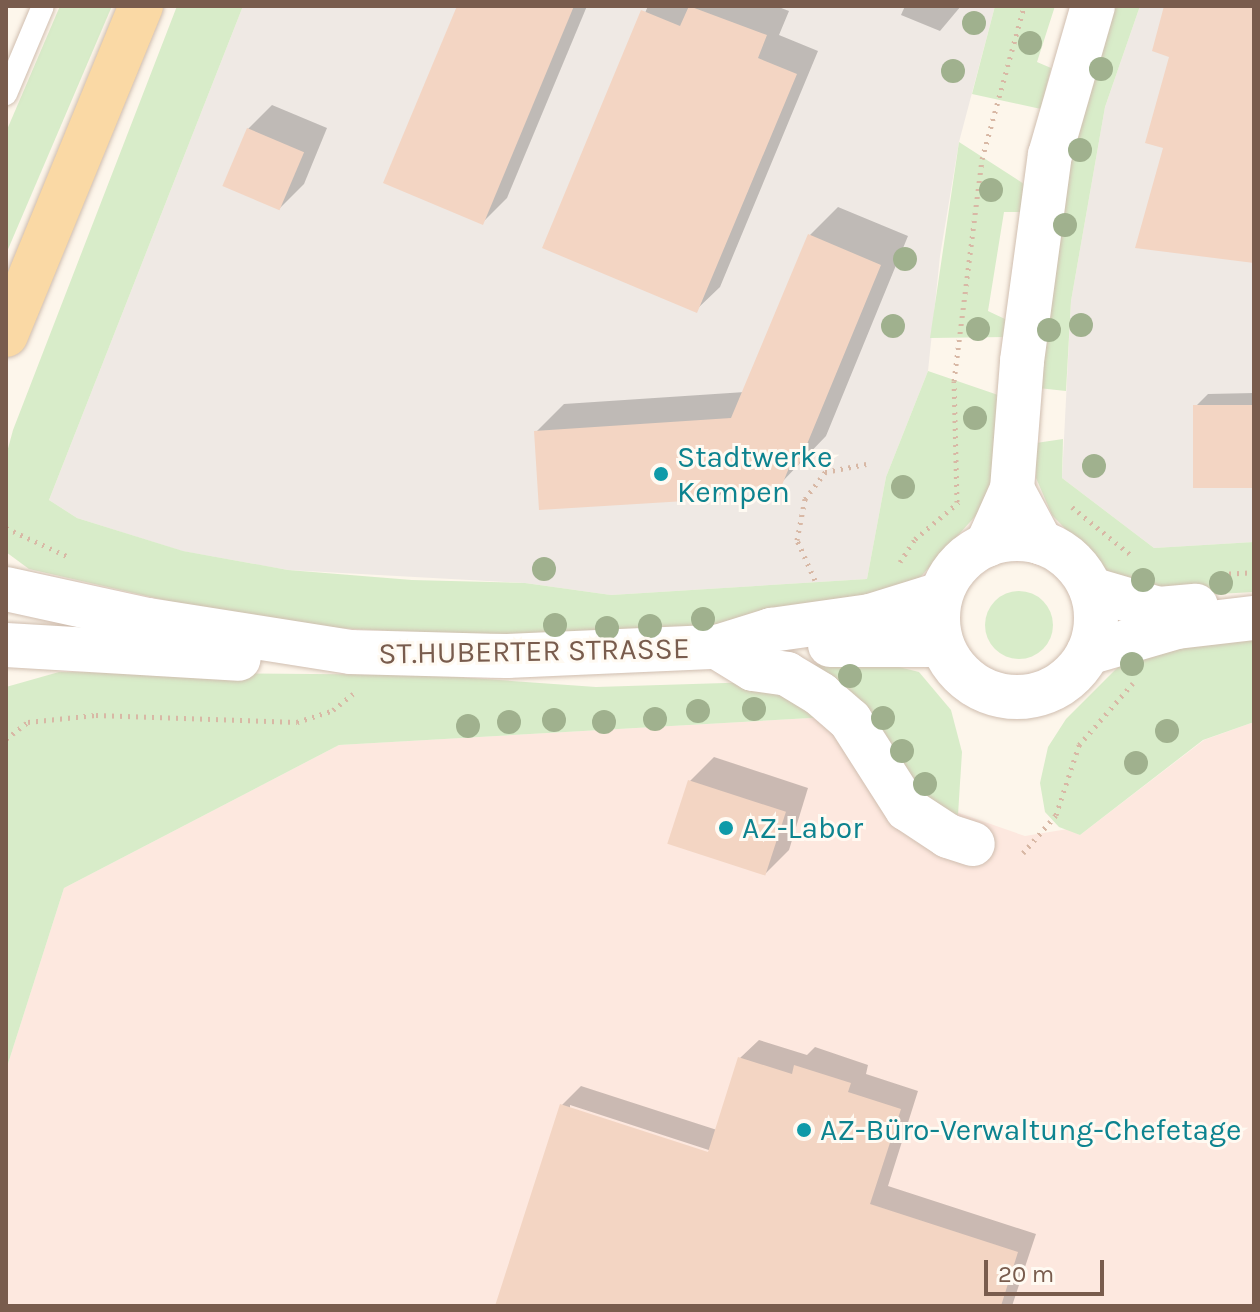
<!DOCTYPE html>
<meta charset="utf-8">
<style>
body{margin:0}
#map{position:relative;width:1260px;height:1312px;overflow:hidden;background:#fdf6eb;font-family:Karla,sans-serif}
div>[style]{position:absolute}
.commercial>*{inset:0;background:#fde8df}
.industrial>*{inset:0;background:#efe9e4}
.green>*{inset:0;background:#d8ecc9}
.round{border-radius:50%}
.shadow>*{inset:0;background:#0003}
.building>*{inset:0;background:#f3d5c3;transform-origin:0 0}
.path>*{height:5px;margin-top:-2.5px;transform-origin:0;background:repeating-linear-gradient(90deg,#d8b8a5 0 2px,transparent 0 8px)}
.roads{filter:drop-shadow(0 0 2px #d0beb0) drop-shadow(0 0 2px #d0beb0)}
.service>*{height:22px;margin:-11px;padding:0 11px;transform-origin:11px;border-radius:11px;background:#fff}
.minor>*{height:44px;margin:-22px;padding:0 22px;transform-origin:22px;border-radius:22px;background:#fff}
.tertiary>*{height:44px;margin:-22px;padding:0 22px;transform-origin:22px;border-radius:22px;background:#fff}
.tertiary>.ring{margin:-22px;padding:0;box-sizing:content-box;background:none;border:44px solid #fff;border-radius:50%}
.primary>*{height:44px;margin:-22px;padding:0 22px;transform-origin:22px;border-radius:22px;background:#fad9a5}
.trees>*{width:24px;height:24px;margin:-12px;border-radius:50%;background:#a0b18e}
.dots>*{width:22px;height:22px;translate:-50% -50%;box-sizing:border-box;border:4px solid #fffaf2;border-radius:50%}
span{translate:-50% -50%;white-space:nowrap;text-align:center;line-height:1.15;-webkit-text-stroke:6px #fffaf2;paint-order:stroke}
.culture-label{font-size:30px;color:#0d838f}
.left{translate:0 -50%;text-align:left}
.street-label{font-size:30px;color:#795c4d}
.frame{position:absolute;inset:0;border:8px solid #795c4d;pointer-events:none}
.scale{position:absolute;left:984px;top:1260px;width:120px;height:36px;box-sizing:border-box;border:4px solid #795c4d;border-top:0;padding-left:10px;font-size:24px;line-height:28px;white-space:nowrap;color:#795c4d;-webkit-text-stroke:6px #fffaf2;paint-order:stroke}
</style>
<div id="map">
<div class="commercial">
<div style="clip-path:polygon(864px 715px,927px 802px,1025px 836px,1068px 829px,1080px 835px,1204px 740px,1254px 722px,1254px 1306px,6px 1306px,6px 1070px,64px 888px,339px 745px)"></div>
</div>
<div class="industrial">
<div style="clip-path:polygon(243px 6px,995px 6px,959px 142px,940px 256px,928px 371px,886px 477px,867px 579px,611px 595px,525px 583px,288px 570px,182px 551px,77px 518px,49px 500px)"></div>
<div style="clip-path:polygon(1140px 6px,1254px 6px,1254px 542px,1154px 548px,1062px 478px,1071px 301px,1105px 107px)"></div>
</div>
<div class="green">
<div style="clip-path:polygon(60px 6px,112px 6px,6px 254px,6px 132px)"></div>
<div style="clip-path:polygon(177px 6px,243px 6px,49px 500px,77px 518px,183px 551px,288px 570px,412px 580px,525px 583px,611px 595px,867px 579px,886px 477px,928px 371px,1001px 396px,998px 462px,979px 512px,915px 583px,858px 610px,621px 634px,503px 637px,337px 628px,186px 605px,29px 569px,6px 552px,6px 456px,13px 430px)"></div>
<div style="clip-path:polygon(995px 6px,1055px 6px,1037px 62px,1051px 68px,1041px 109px,972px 94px)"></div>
<div style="clip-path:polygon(1112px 6px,1140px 6px,1105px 107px,1071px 301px,1066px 391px,1038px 388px,1049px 273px,1077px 126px)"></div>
<div style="clip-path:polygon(959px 142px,1024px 184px,1022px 212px,1004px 212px,988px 311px,1007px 320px,1006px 337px,930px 338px)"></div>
<div style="clip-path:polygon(1063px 439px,1062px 478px,1154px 548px,1254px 542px,1254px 592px,1162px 597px,1113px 578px,1052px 515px,1036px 478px,1036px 443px)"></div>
<div class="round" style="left:985px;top:591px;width:68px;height:68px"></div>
<div style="clip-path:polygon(1254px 629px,1254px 722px,1203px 740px,1080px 835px,1059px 827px,1045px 812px,1040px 783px,1048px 747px,1066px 719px,1128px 657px)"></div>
<div style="clip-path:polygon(867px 659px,919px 672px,951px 710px,962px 752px,958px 815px,927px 802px,803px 666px)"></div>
<div style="clip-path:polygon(59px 672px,428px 675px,596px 687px,757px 682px,828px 717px,339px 745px,64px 888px,6px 1070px,6px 687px)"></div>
</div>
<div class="shadow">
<div style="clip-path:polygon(459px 6px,587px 6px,507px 198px,483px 222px)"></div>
<div style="clip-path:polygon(648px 6px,776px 6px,789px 11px,779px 35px,818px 51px,720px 287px,696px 310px,544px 247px)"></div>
<div style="clip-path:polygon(905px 6px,961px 6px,940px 31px,901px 15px)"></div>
<div style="clip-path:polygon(272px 105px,327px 128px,304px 184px,280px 208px,248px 129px)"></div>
<div style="clip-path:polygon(838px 207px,908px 236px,826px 436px,781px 483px,728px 487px,718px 497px,536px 432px,564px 404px,745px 392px,810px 235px)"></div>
<div style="clip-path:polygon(1254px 393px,1254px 486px,1195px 407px,1208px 394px)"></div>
<div style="clip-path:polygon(714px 757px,808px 788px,789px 850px,765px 874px,690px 781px)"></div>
<div style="clip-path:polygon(evenodd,759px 1040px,807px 1055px,815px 1047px,868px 1065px,866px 1074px,918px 1091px,888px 1186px,1036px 1234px,1012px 1306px,497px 1306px,562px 1105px,581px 1086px,717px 1130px,740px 1058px,759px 1040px,570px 1105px,718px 1153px,717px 1157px,570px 1109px,570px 1105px)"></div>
</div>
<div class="building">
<div style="clip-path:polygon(457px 6px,574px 6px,483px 225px,383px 183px)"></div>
<div style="clip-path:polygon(689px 6px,767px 35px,758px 58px,797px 74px,697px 313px,542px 248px,641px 10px,680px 26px)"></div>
<div style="clip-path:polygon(1164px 6px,1254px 6px,1254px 263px,1135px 248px,1163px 148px,1145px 143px,1169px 57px,1152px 51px)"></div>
<div style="left:247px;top:128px;width:62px;height:63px;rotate:23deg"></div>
<div style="clip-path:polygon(808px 234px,881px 265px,798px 466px,791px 463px,782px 485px,717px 489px,718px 499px,539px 510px,534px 431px,731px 418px)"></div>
<div style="left:1254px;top:405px;width:83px;height:61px;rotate:90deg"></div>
<div style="left:688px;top:780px;width:103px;height:67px;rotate:18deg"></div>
<div style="clip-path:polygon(738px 1057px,792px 1074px,794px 1065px,851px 1083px,848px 1092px,901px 1109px,870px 1204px,1018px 1252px,1001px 1306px,495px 1306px,560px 1104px,708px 1152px)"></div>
</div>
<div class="path">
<div style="left:957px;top:502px;width:121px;rotate:-91.4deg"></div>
<div style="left:954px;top:381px;width:224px;rotate:-82.8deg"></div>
<div style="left:982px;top:159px;width:159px;rotate:-74.6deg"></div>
<div style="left:1072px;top:507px;width:77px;rotate:39.2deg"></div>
<div style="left:6px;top:528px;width:67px;rotate:24.7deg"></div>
<div style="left:900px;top:562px;width:27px;rotate:-57deg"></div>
<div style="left:915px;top:539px;width:57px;rotate:-40.1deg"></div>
<div style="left:1221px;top:574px;width:33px;rotate:-3deg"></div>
<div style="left:815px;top:580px;width:44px;rotate:-114.2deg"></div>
<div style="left:797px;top:540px;width:42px;rotate:-79deg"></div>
<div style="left:805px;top:499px;width:34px;rotate:-53deg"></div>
<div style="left:825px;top:472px;width:42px;rotate:-11deg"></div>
<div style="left:6px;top:739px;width:28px;rotate:-38deg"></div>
<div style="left:28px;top:722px;width:68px;rotate:-5.9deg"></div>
<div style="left:96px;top:715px;width:201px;rotate:2deg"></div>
<div style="left:297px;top:722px;width:38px;rotate:-18deg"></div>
<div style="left:333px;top:710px;width:26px;rotate:-39deg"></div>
<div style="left:1023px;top:853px;width:50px;rotate:-49deg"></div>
<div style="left:1056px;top:815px;width:74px;rotate:-71.8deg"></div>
<div style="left:1079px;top:745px;width:82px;rotate:-48.9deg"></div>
</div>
<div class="roads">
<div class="service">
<div style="left:6px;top:94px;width:95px;rotate:-67.2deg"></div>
</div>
<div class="minor">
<div style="left:1012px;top:489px;width:61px;rotate:61.8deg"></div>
<div style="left:987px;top:545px;width:61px;rotate:-65.9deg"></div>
<div style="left:1012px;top:489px;width:128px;rotate:-85.5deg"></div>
<div style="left:1022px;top:361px;width:208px;rotate:-82.3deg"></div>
<div style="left:1050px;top:155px;width:155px;rotate:-73.9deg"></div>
<div style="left:717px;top:647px;width:42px;rotate:31.4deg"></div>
<div style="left:753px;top:669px;width:34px;rotate:8deg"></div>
<div style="left:787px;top:674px;width:39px;rotate:31deg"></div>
<div style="left:820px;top:694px;width:40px;rotate:41deg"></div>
<div style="left:850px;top:720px;width:106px;rotate:57.4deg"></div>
<div style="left:907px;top:809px;width:49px;rotate:33.4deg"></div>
<div style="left:948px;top:836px;width:26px;rotate:18deg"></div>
</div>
<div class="tertiary">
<div class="ring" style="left:938px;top:539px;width:114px;height:114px"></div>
<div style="left:6px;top:589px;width:145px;rotate:12.3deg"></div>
<div style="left:148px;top:620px;width:205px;rotate:9deg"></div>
<div style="left:350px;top:652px;width:157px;rotate:1.5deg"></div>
<div style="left:507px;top:656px;width:210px;rotate:-2.5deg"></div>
<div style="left:717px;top:647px;width:57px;rotate:-17.5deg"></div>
<div style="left:771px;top:630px;width:100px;rotate:-8deg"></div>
<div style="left:870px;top:616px;width:74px;rotate:-17.2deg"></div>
<div style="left:1091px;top:589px;width:71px;rotate:16.4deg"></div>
<div style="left:1159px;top:609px;width:37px;rotate:-5deg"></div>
<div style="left:6px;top:645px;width:233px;rotate:3.4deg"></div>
<div style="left:830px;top:645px;width:112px"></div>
<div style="left:1088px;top:653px;width:93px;rotate:-16.3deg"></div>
<div style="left:1177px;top:627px;width:78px;rotate:-6.7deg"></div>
</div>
<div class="primary">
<div style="left:6px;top:335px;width:356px;rotate:-67.7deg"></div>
</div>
</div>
<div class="trees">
<div style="left:974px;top:23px"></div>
<div style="left:1030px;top:43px"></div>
<div style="left:1101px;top:69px"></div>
<div style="left:953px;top:71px"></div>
<div style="left:1080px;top:150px"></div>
<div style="left:991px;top:190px"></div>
<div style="left:1065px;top:225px"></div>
<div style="left:905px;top:259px"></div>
<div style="left:1081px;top:325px"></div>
<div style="left:893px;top:326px"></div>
<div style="left:978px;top:329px"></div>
<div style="left:1049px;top:330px"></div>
<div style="left:975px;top:418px"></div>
<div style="left:1094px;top:466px"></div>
<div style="left:903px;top:487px"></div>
<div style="left:544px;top:569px"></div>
<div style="left:1143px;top:580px"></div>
<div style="left:1221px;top:583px"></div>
<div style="left:703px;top:619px"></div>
<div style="left:555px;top:625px"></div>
<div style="left:650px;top:626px"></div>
<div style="left:607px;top:628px"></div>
<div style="left:1132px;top:664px"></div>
<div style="left:850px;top:676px"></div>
<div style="left:754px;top:709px"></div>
<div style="left:698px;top:711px"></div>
<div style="left:883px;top:718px"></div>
<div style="left:655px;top:719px"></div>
<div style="left:554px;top:720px"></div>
<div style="left:509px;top:722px"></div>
<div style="left:604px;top:722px"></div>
<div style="left:468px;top:726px"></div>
<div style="left:1167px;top:731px"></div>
<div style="left:902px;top:751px"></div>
<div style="left:1136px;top:763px"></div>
<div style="left:925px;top:784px"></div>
</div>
<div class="dots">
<div style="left:661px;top:474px;background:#0f9aa8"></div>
<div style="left:726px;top:828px;background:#0f9aa8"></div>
<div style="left:804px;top:1130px;background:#0f9aa8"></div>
</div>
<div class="culture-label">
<span class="left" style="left:677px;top:474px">Stadtwerke<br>Kempen</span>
<span class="left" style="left:742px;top:828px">AZ-Labor</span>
<span class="left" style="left:820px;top:1130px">AZ-Büro-Verwaltung-Chefetage</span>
</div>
<div class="street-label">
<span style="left:534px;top:651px;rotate:-1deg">ST.HUBERTER STRASSE</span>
</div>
<div class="frame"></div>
<div class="scale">20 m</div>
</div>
